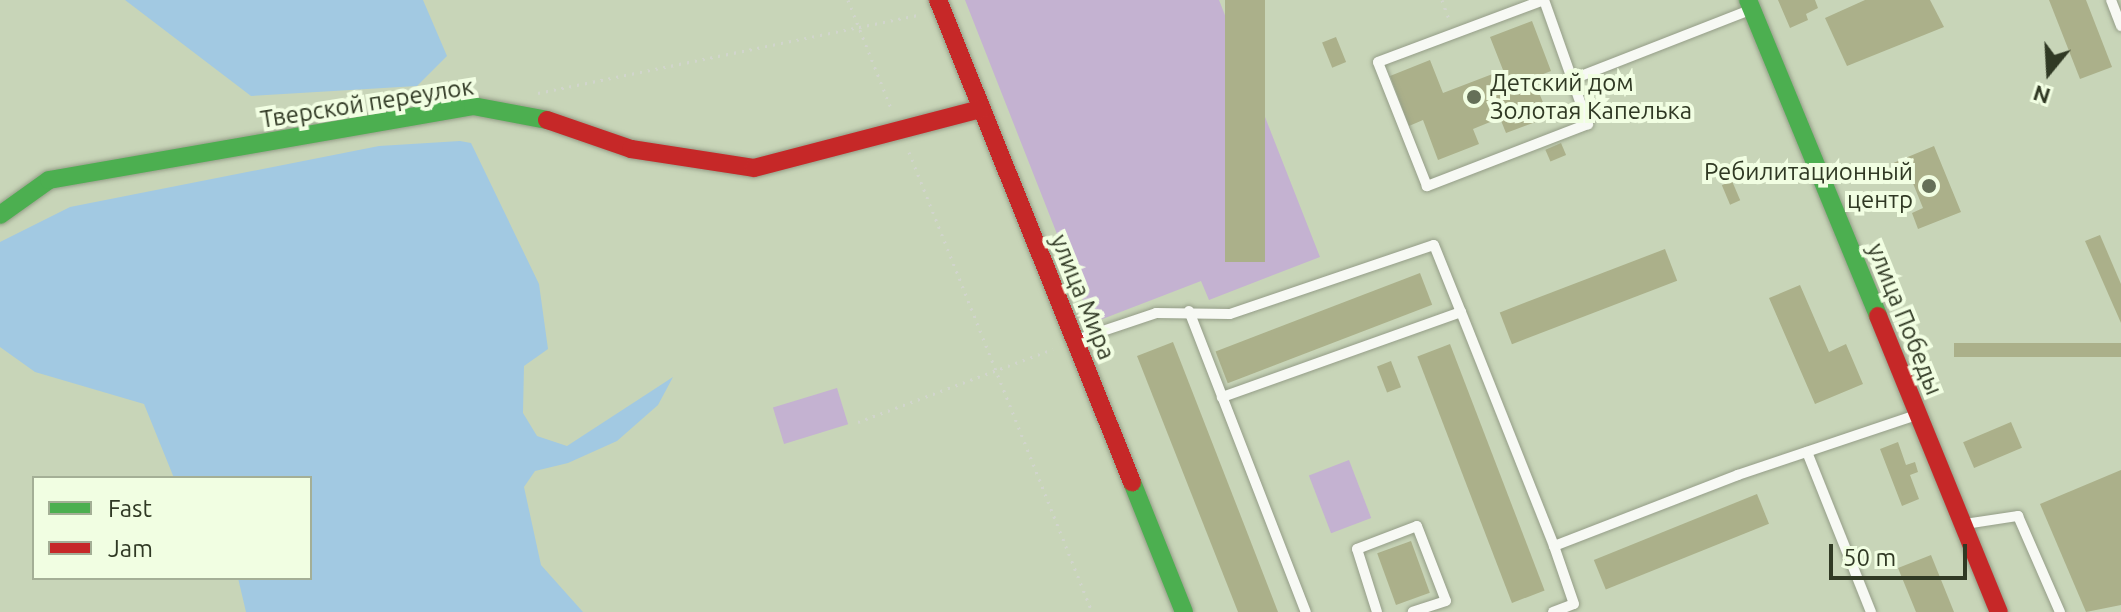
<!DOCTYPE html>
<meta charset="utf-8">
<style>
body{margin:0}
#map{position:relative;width:2121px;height:612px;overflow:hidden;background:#c8d5b8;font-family:Ubuntu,sans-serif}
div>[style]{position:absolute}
.green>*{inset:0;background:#c4b2d1;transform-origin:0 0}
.water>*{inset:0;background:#a2c9e2}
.building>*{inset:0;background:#abb08a;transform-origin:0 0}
.path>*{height:3px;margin-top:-1.5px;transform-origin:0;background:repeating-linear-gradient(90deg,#d1d5cc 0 2px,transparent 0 8px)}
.roads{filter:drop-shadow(0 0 2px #949d87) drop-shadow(0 0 2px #949d87)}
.lane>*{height:10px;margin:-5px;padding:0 5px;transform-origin:5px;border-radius:5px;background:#f7f9f4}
.fast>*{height:18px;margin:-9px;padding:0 9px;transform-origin:9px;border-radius:9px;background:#4caf50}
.jam>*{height:18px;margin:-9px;padding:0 9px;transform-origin:9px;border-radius:9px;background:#c62828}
.dots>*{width:22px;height:22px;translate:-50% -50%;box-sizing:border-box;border:4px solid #f1fee2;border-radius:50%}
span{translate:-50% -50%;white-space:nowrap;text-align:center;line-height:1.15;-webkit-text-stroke:8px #f1fee2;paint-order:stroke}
.poi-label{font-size:24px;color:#303924}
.left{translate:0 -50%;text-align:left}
.right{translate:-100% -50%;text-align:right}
.street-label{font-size:24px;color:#303924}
.legend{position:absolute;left:32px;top:476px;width:280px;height:104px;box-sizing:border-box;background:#f1fee2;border:2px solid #a4af96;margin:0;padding:10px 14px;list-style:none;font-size:24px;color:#303924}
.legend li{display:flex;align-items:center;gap:16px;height:40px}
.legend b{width:40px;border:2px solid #a4af96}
.north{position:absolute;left:2009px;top:32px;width:80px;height:80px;-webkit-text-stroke:6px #f1fee2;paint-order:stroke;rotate:198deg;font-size:22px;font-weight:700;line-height:32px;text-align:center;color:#303924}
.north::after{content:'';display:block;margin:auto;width:28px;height:36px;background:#303924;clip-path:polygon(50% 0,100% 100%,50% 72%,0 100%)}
.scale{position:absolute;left:1829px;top:544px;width:138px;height:36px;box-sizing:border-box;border:4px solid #303924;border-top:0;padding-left:10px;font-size:24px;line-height:28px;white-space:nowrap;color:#303924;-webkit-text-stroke:6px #f1fee2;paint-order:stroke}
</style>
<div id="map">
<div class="green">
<div style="clip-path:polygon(965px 0,1219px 0,1320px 257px,1209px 300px,1201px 281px,1092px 323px)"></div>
<div style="left:837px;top:388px;width:38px;height:67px;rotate:73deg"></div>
<div style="left:1349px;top:460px;width:62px;height:43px;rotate:69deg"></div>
</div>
<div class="water">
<div style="clip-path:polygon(125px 0,423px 0,447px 56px,417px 86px,251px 96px)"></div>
<div style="clip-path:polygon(460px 141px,471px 143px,539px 284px,548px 349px,524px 366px,523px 413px,537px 436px,567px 446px,673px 377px,658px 405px,617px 441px,568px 463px,535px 471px,524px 487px,541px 565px,583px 612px,246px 612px,238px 578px,310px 578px,310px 478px,174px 478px,144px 404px,35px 372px,0 347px,0 242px,70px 207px,379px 146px)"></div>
</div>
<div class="building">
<div style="left:1225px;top:0;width:40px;height:262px"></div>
<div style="clip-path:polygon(1778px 0,1815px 0,1818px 8px,1806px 14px,1808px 20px,1790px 28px)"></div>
<div style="clip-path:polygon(1865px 0,1930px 0,1944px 27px,1847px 66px,1825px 18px)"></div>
<div style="clip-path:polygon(2049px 0,2086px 0,2112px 67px,2080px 79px)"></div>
<div style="clip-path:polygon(1532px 21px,1551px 71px,1533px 78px,1549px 117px,1506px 133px,1500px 118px,1473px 129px,1479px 144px,1438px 160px,1423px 120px,1409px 126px,1390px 76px,1430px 60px,1443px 93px,1503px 70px,1490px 37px)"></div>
<div style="left:1336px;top:37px;width:27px;height:15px;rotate:68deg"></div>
<div style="left:1561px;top:143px;width:13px;height:17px;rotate:67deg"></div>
<div style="clip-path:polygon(1934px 146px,1961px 212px,1918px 229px,1912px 213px,1923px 208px,1910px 176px,1898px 181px,1891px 164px)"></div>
<div style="left:1732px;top:181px;width:21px;height:11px;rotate:67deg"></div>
<div style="clip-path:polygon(2100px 235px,2121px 284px,2121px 323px,2085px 241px)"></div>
<div style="left:1665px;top:249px;width:34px;height:177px;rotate:69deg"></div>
<div style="left:1420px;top:273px;width:34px;height:219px;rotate:69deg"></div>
<div style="clip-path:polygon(1800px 285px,1829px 352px,1846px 344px,1863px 384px,1815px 404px,1769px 298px)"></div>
<div style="clip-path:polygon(1173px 342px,1247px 532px,1278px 612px,1238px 612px,1137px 356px)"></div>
<div style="left:2121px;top:343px;width:14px;height:167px;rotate:90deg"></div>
<div style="left:1450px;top:344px;width:264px;height:35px;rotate:69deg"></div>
<div style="left:1391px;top:361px;width:28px;height:15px;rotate:69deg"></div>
<div style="left:2011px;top:422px;width:28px;height:52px;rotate:67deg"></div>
<div style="clip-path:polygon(1898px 442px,1906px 465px,1915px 462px,1918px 472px,1910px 475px,1919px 499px,1902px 506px,1880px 449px)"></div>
<div style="clip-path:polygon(2121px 470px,2121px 605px,2086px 612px,2040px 504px)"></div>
<div style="left:1757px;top:494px;width:32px;height:176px;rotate:68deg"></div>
<div style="left:1411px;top:541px;width:55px;height:36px;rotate:70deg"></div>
<div style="clip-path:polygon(1931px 555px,1954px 612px,1916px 612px,1898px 568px)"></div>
</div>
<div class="path">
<div style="left:848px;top:0;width:116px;rotate:68.3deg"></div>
<div style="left:1442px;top:0;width:20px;rotate:70deg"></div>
<div style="left:538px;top:93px;width:389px;rotate:-11.6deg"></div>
<div style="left:909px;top:152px;width:495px;rotate:68.3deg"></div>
<div style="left:858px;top:422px;width:208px;rotate:-20.5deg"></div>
</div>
<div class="roads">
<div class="lane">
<div style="left:1544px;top:0;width:132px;rotate:70.5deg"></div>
<div style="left:1588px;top:124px;width:173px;rotate:158.9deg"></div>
<div style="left:1427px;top:186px;width:133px;rotate:-111.6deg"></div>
<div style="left:1378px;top:62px;width:177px;rotate:-20.5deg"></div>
<div style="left:2111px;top:0;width:28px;rotate:69deg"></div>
<div style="left:1573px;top:79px;width:190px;rotate:-21.3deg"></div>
<div style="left:1189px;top:311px;width:323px;rotate:68.8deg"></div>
<div style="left:1461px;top:312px;width:252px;rotate:68.3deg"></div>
<div style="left:1076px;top:340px;width:84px;rotate:-18.6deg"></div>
<div style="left:1156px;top:313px;width:74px;rotate:0.8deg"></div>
<div style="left:1230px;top:314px;width:215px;rotate:-18.7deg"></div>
<div style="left:1434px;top:245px;width:72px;rotate:68.1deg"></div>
<div style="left:1461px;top:312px;width:254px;rotate:160.4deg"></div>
<div style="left:1807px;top:452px;width:172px;rotate:68.2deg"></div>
<div style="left:1965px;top:524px;width:54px;rotate:-8.6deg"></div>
<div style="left:2018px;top:516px;width:105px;rotate:66.4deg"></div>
<div style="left:1377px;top:612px;width:66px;rotate:-107.6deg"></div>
<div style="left:1357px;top:549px;width:64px;rotate:-21deg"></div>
<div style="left:1417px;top:526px;width:80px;rotate:68.9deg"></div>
<div style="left:1446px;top:601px;width:35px;rotate:162deg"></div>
<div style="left:1553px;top:612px;width:22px;rotate:-21deg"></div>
<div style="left:1574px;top:604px;width:61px;rotate:-109deg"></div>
<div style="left:1554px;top:546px;width:197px;rotate:-21.1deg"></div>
<div style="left:1738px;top:475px;width:188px;rotate:-18.6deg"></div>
</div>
<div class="fast">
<div style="left:1748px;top:0;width:342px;rotate:67.6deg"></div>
<div style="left:0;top:215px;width:60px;rotate:-35.5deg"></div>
<div style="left:49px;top:180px;width:430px;rotate:-9.9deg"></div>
<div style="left:473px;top:106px;width:75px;rotate:10.7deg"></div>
<div style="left:1132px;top:482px;width:140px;rotate:68.2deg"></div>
</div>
<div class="jam">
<div style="left:938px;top:0;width:520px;rotate:68.08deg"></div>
<div style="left:547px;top:120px;width:89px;rotate:19deg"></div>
<div style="left:631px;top:149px;width:124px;rotate:8.8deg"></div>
<div style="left:754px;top:168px;width:235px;rotate:-14.6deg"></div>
<div style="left:1878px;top:316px;width:320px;rotate:67.8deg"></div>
</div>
</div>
<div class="dots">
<div style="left:1474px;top:97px;background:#657058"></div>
<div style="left:1929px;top:186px;background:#657058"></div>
</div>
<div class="poi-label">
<span class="left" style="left:1490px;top:97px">Детский дом<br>Золотая Капелька</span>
<span class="right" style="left:1913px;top:186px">Ребилитационный<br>центр</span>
</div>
<div class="street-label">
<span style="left:367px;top:103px;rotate:-9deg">Тверской переулок</span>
<span style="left:1083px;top:297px;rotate:68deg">улица Мира</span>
<span style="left:1905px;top:319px;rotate:68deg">улица Победы</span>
</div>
<ul class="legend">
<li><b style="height:10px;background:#4caf50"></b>Fast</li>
<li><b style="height:10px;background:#c62828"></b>Jam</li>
</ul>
<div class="north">N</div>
<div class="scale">50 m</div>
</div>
